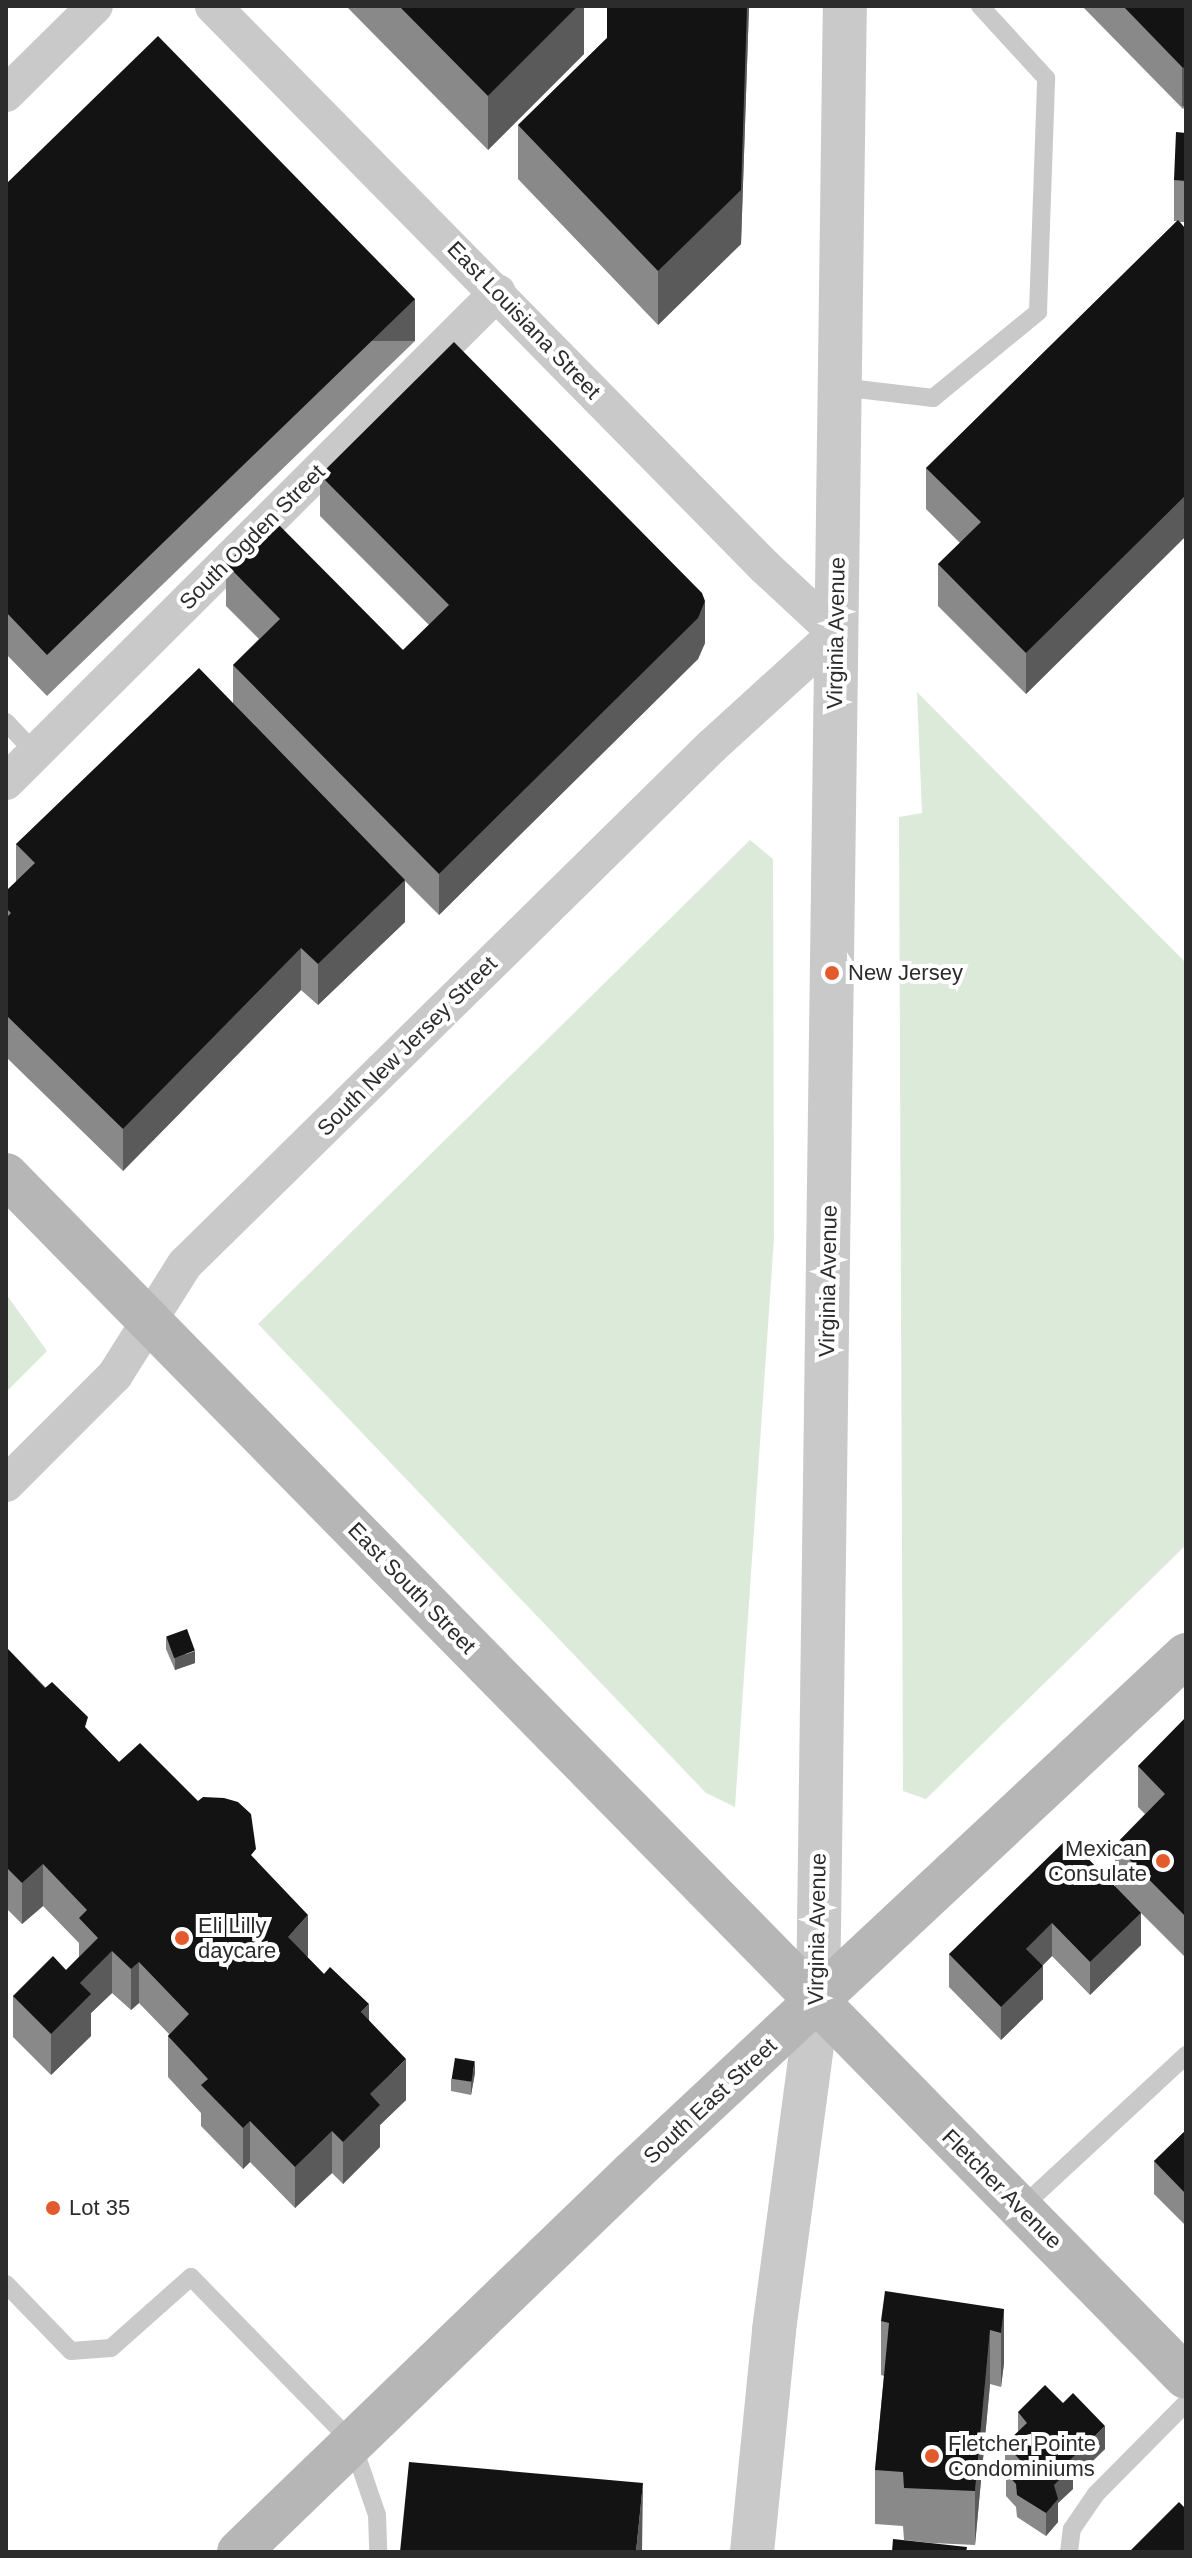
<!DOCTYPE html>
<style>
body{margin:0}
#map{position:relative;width:1192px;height:2558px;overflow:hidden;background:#fff;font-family:Helvetica,sans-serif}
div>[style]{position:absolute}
.green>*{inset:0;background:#dcead9}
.service>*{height:18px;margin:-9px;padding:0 9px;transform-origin:9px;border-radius:9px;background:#c9c9c9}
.minor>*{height:36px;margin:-18px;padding:0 18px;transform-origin:18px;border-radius:18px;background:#c9c9c9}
.tertiary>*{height:44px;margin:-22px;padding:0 22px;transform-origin:22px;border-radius:22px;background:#c9c9c9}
.secondary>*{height:44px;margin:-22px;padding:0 22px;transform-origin:22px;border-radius:22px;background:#b6b6b6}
.wall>*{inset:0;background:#898989}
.shaded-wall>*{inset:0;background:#5a5a5a;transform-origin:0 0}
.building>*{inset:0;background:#131313;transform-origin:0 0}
.dots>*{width:22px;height:22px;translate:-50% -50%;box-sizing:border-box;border:4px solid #fff;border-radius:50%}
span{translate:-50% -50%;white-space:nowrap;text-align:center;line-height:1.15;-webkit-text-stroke:8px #fff;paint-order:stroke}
.street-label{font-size:22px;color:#2c2c2c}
.poi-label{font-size:22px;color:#2c2c2c}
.left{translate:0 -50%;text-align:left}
.right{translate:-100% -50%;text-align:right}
.frame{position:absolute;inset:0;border:8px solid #2c2c2c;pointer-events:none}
</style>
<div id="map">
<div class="green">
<div style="clip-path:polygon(917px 692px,1186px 963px,1186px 1545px,926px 1799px,903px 1791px,899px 817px,922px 813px)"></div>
<div style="clip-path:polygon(750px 840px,773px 859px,774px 1238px,735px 1807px,706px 1793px,258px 1324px)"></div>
<div style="clip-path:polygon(6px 1294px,47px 1351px,6px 1392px)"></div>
</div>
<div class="service">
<div style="left:840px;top:387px;width:94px;rotate:6.7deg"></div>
<div style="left:933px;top:398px;width:136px;rotate:-39.3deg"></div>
<div style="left:1038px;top:312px;width:234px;rotate:-88deg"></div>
<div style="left:1046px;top:78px;width:98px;rotate:-132.5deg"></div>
<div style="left:6px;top:722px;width:42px;rotate:46.9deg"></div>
<div style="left:1021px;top:2208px;width:225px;rotate:-42.8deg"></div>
<div style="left:6px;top:2284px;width:93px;rotate:45.9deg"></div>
<div style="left:71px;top:2351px;width:40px;rotate:-4.3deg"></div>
<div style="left:111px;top:2348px;width:107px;rotate:-41.6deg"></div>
<div style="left:191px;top:2277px;width:231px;rotate:45.7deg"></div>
<div style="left:352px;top:2442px;width:77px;rotate:71.1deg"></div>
<div style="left:377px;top:2515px;width:37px;rotate:88deg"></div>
<div style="left:1069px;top:2552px;width:23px;rotate:-83deg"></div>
<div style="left:1072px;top:2529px;width:42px;rotate:-55.6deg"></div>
<div style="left:1096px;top:2494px;width:128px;rotate:-45.3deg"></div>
</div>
<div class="minor">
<div style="left:6px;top:94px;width:125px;rotate:-44.7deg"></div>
<div style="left:6px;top:782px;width:694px;rotate:-44.88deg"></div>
<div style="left:6px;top:1484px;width:154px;rotate:-45deg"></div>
<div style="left:115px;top:1375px;width:131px;rotate:-57.8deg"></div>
<div style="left:185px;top:1264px;width:739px;rotate:-44.51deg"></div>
<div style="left:712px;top:746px;width:168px;rotate:-42.3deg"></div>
<div style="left:836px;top:633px;width:98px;rotate:-137.1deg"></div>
<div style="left:764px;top:566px;width:786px;rotate:-134.54deg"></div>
</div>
<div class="tertiary">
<div style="left:752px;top:2552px;width:223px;rotate:-84.3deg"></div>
<div style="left:774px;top:2330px;width:331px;rotate:-82.4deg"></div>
<div style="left:818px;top:2002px;width:1996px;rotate:-89.23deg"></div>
</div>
<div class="secondary">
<div style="left:6px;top:1175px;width:1684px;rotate:45.53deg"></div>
<div style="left:239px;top:2552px;width:547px;rotate:-43.96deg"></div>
<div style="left:633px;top:2172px;width:757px;rotate:-43.07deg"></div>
</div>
<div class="wall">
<div style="clip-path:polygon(346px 6px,584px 6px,584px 54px,488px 150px)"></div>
<div style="clip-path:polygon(607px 6px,749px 6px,741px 244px,658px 325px,518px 179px,518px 125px,607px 38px)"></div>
<div style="clip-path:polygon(1082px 6px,1186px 6px,1186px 106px,1183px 109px)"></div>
<div style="clip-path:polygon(1186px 133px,1186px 222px,1180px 222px,1184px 227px,1186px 225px,1186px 536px,1026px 694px,938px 606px,938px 564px,960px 543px,926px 509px,926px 468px,1177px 221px,1174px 221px,1174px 180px)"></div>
<div style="clip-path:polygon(6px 184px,415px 341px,47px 696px,6px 654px)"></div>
<div style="clip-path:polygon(320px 475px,705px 643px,698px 659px,439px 915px,405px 881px,405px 922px,318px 1005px,301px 990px,123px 1171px,6px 1057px,6px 891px,16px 882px,16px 844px,233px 704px,233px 665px,259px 639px,226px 606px,226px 564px,403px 650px,429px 625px,320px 516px)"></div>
<div style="clip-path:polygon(166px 1637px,195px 1663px,175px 1670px,166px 1649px)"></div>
<div style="clip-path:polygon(6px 1647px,119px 1762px,256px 1860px,308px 1956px,307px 1957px,369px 2020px,406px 2100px,380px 2125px,380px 2147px,343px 2184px,332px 2173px,295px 2208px,250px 2162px,243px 2169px,201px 2126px,201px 2113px,168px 2077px,168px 2036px,169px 2034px,139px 2003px,131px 2010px,112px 1993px,91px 2013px,91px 2036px,51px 2075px,13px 2037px,13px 1996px,66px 1970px,79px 1957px,79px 1943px,43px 1906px,22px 1924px,6px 1908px)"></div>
<div style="clip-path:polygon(1186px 1719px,1186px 1958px,1141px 1913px,1141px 1945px,1090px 1995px,1052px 1956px,1042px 1966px,1043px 1999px,1001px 2040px,949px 1987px,949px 1954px,1115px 1886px,1115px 1845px,1145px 1814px,1138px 1807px,1138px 1766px)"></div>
<div style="clip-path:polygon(475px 2073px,471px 2095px,451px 2091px,451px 2079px)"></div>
<div style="clip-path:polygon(1186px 2130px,1186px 2226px,1154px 2194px,1154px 2161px)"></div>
<div style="clip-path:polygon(1004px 2309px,1004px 2363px,1001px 2387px,990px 2384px,975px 2545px,932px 2543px,904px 2540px,903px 2526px,875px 2524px,875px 2470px,884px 2376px,881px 2375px,881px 2321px)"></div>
<div style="clip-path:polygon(1018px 2412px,1105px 2449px,1073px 2480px,1073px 2489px,1058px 2503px,1058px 2522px,1046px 2536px,1017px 2517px,1016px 2507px,1006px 2496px,1006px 2473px,1008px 2471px,1005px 2467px,1005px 2444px,1018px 2432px)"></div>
</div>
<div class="shaded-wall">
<div style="clip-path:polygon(578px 6px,584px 6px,584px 54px,488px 150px,488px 96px)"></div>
<div style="clip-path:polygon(747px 6px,749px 6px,741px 244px,658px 325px,658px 271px)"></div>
<div style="left:1186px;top:65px;width:41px;height:4px;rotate:90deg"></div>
<div style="left:415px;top:299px;width:42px;height:512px;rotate:90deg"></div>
<div style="clip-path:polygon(1186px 495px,1186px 536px,1026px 694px,1026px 653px)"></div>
<div style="clip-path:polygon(705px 601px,705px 643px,698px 659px,439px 915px,439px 874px)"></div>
<div style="clip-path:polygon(405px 880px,405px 922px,318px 1005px,318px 964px)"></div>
<div style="clip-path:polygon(301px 948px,301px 990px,123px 1171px,123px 1129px)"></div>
<div style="clip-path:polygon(195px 1651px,195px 1663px,175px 1670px,175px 1658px)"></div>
<div style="clip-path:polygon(43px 1864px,43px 1906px,22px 1924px,22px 1883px)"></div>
<div style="clip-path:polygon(1141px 1913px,1141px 1945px,1090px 1995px,1090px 1962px)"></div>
<div style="clip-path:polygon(308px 1915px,308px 1956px,288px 1978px,288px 1937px)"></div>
<div style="clip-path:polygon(1052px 1923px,1052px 1956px,1026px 1982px,1026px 1949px)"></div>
<div style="clip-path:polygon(112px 1951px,112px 1993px,91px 2013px,91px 2036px,51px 2075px,51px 2034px,80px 1983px)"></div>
<div style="clip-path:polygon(139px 1962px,139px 2003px,131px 2010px,131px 1969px)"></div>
<div style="clip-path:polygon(1043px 1966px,1043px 1999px,1001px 2040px,1001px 2007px)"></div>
<div style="clip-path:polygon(369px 2004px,369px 2045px,361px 2012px)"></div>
<div style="clip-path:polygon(406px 2059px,406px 2100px,380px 2125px,380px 2147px,343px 2184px,343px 2142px,370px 2094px)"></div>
<div style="clip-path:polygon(475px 2061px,475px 2073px,471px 2095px,471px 2083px)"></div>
<div style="clip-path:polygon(250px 2121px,250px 2162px,243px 2169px,243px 2128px)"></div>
<div style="clip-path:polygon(332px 2131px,332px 2173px,295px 2208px,295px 2167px)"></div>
<div style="clip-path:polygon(1004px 2309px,1004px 2363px,1001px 2387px,1001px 2333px)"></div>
<div style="clip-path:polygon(990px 2330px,990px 2384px,975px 2545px,975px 2491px)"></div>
<div style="clip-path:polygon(1105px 2426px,1105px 2449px,1073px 2480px,1073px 2489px,1058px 2503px,1058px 2522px,1046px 2536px,1046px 2513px,1054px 2485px,1069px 2461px)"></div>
<div style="clip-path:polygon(643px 2483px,642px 2552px,636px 2552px)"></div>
</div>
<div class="building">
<div style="clip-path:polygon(399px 6px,578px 6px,488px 96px)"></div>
<div style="clip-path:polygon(607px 6px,747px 6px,741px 190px,658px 271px,518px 125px,607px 38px)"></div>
<div style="clip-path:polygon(1123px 6px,1186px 6px,1186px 65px,1183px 68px)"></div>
<div style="clip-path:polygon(158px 36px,415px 299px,47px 655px,6px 612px,6px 184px)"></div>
<div style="clip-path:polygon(1176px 132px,1186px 133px,1186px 181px,1174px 180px)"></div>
<div style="clip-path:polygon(1178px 220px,1184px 227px,1186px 225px,1186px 495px,1026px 653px,938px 564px,981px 522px,926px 468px)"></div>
<div style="clip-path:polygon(454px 342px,702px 593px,705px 601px,698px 618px,439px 874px,233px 665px,280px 619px,226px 564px,272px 518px,403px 650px,449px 605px,320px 475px)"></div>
<div style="clip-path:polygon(199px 668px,405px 880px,318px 964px,301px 948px,123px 1129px,6px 1015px,6px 918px,11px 913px,6px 908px,6px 891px,35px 863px,16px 844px)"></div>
<div style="left:187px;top:1629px;width:23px;height:22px;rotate:70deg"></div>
<div style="clip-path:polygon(6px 1647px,45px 1688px,52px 1682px,88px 1717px,85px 1727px,119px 1762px,140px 1743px,198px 1801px,203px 1797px,224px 1798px,238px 1802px,251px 1814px,256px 1849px,251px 1855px,308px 1915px,288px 1937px,324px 1974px,330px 1967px,369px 2004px,361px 2012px,406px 2059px,370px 2094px,380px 2105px,343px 2142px,332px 2131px,295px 2167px,250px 2121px,243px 2128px,201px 2085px,208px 2079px,168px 2036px,189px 2014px,139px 1962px,131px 1969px,112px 1951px,80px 1983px,91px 1994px,51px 2034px,13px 1996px,53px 1956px,66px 1970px,98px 1938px,79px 1918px,87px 1910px,43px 1864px,22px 1883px,6px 1867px)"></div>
<div style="clip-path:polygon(1185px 1718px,1186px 1719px,1186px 1917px,1115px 1845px,1165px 1794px,1138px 1766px)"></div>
<div style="clip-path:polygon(1068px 1838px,1141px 1913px,1090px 1962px,1052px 1923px,1026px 1949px,1043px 1966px,1001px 2007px,949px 1954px)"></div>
<div style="left:455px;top:2058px;width:20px;height:21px;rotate:9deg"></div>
<div style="clip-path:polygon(1186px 2130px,1186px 2194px,1154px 2161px)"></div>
<div style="clip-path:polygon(885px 2291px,1004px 2309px,1001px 2333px,990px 2330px,975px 2491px,904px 2488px,903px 2472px,875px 2470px,889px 2323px,881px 2321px)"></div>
<div style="clip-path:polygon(1045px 2385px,1063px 2403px,1073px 2393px,1105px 2426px,1069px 2461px,1073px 2466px,1054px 2485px,1058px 2499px,1046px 2513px,1017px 2495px,1016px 2484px,1006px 2473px,1020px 2460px,1005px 2444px,1027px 2423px,1018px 2412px)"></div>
<div style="clip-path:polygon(409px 2462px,643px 2483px,636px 2552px,400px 2552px)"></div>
<div style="clip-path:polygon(1179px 2502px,1186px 2509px,1186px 2552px,1129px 2552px)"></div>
<div style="clip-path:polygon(893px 2539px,967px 2547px,966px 2552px,892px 2552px)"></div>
</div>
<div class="dots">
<div style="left:832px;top:973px;background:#e35b2d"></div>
<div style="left:1163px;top:1861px;background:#e35b2d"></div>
<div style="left:182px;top:1938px;background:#e35b2d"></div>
<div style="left:53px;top:2208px;background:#e35b2d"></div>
<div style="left:932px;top:2456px;background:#e35b2d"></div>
</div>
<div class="street-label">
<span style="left:524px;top:320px;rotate:46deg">East Louisiana Street</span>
<span style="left:252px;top:537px;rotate:-45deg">South Ogden Street</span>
<span style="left:836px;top:633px;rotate:-89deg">Virginia Avenue</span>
<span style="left:407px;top:1046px;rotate:-45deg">South New Jersey Street</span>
<span style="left:828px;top:1281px;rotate:-89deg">Virginia Avenue</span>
<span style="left:412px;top:1588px;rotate:46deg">East South Street</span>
<span style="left:817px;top:1929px;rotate:-89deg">Virginia Avenue</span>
<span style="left:710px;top:2101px;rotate:-43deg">South East Street</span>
<span style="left:1002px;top:2189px;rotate:45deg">Fletcher Avenue</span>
</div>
<div class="poi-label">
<span class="left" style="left:848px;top:973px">New Jersey</span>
<span class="right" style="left:1147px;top:1861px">Mexican<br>Consulate</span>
<span class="left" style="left:198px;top:1938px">Eli Lilly<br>daycare</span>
<span class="left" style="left:69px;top:2208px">Lot 35</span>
<span class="left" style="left:948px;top:2456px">Fletcher Pointe<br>Condominiums</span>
</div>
<div class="frame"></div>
</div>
